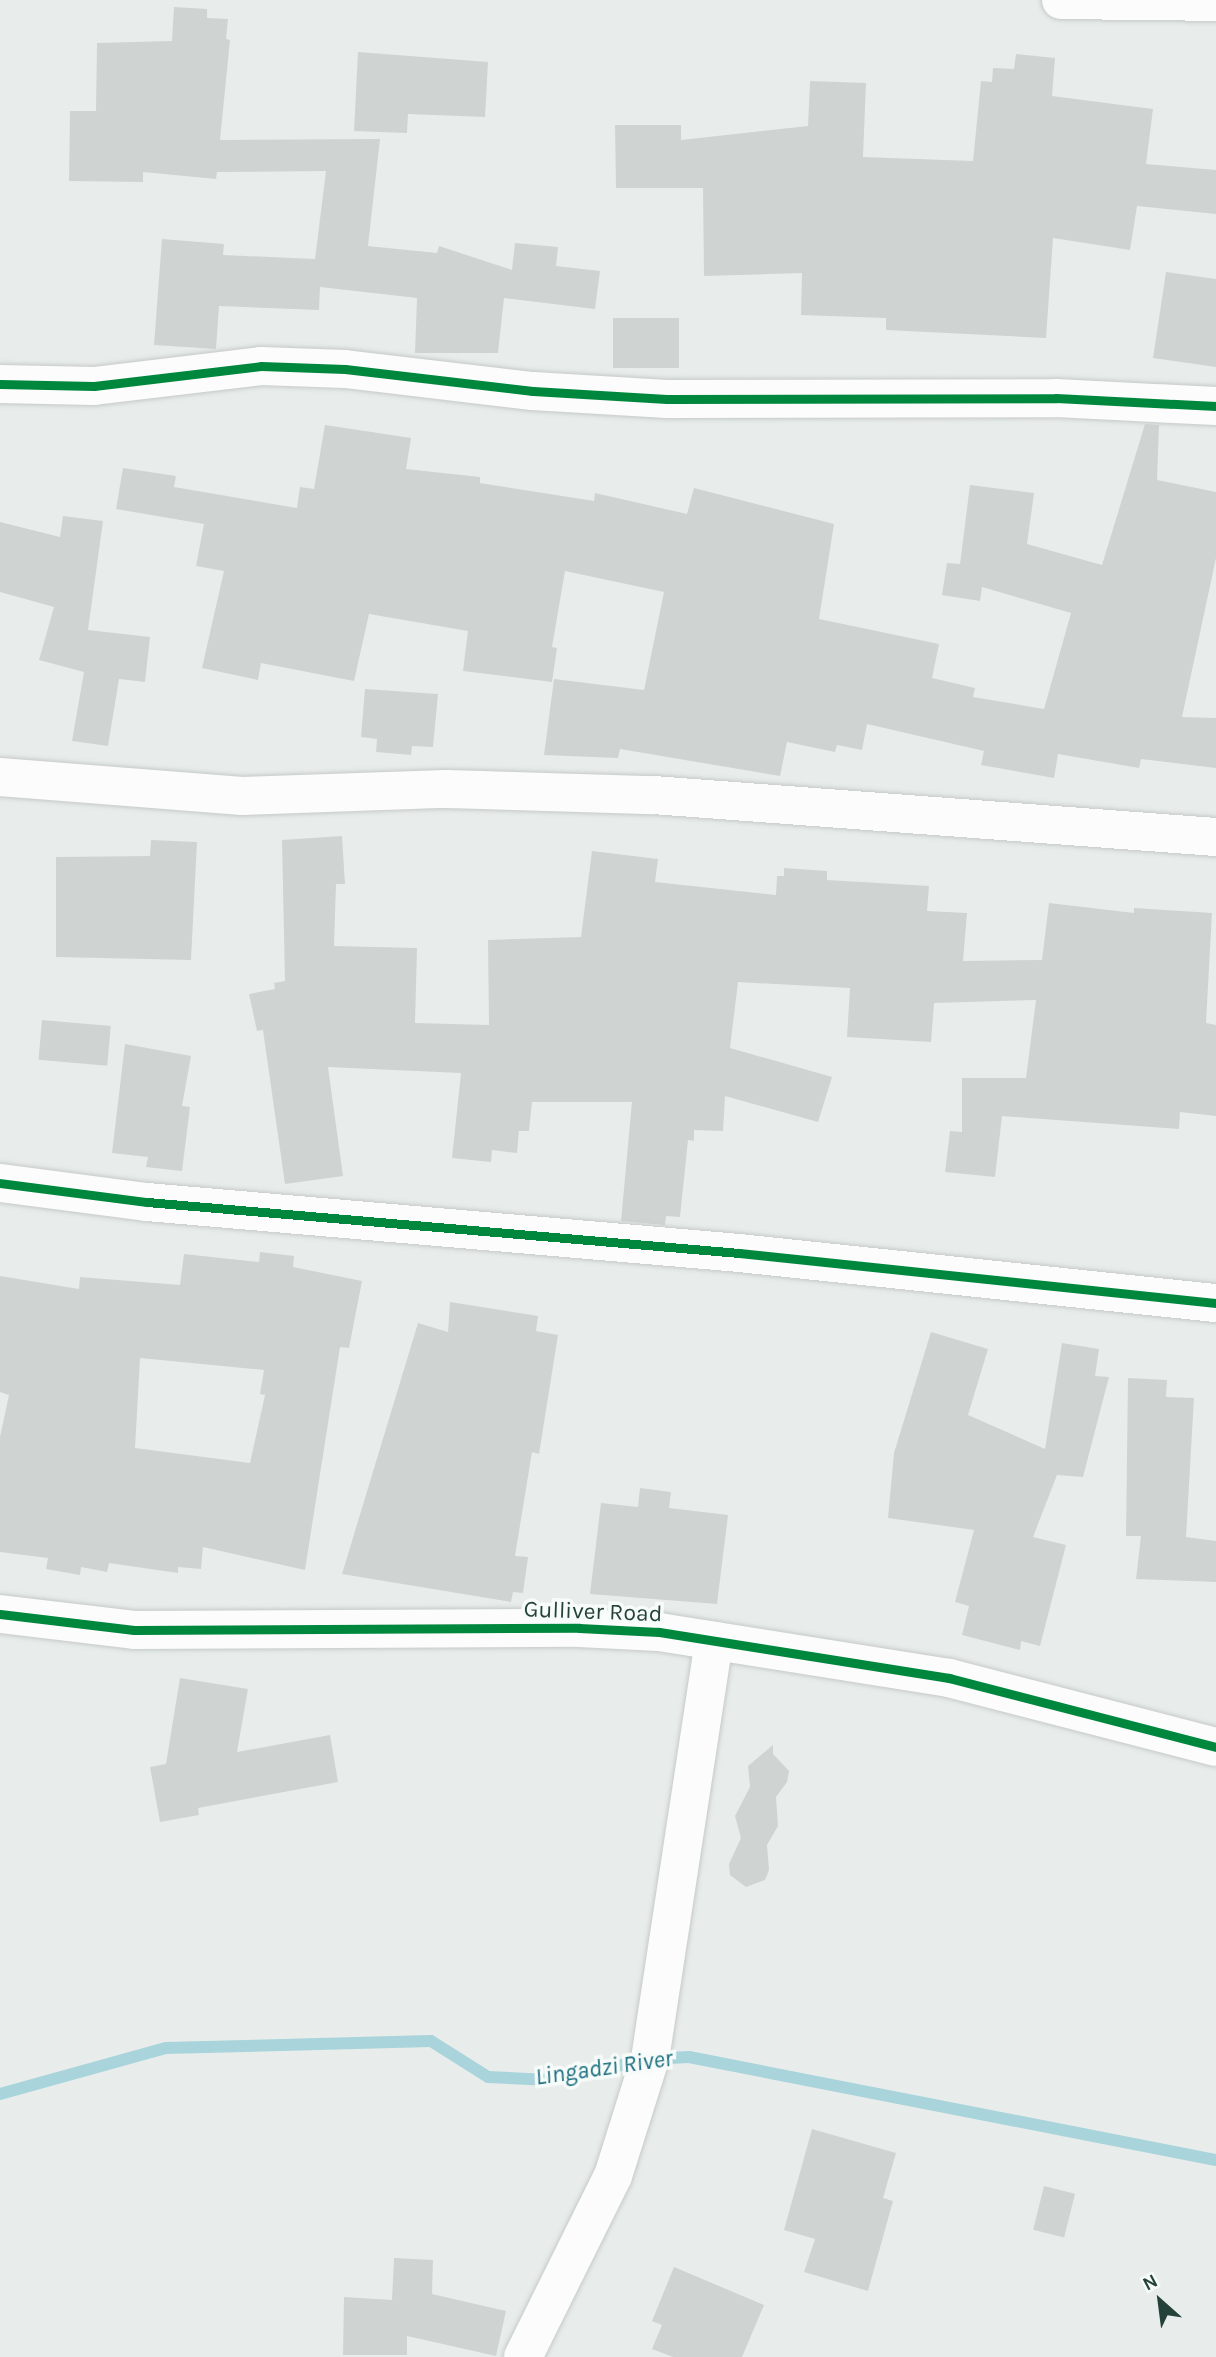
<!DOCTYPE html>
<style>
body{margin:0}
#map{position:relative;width:1216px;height:2357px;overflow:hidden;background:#e8edeb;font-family:Karla,sans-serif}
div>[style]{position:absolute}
.stream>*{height:12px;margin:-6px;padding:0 6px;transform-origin:6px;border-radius:6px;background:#a9d4db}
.building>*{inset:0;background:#cfd4d2;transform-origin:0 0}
.roads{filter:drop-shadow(0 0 2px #c5cac8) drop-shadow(0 0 2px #c5cac8)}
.minor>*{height:38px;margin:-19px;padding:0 19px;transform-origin:19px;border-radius:19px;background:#fcfcfc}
.cycleway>*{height:9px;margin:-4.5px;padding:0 4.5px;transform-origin:4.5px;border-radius:4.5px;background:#00873e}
span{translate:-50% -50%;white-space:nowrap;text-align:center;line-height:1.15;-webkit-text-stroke:7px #f7fbf9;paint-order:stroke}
.street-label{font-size:23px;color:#24423a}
.water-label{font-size:24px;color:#1c6f80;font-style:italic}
.north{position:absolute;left:1125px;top:2266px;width:70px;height:70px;-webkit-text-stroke:5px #f7fbf9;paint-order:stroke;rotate:332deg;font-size:19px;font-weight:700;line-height:28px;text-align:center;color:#24423a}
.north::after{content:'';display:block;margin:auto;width:24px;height:32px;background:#24423a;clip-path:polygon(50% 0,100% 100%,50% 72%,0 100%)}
</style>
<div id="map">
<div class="stream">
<div style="left:0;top:2094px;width:172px;rotate:-15.5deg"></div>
<div style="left:166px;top:2048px;width:265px;rotate:-1.5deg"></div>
<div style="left:431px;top:2041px;width:67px;rotate:32.3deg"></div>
<div style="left:488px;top:2077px;width:61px;rotate:2.8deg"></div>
<div style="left:549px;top:2080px;width:103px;rotate:-11.7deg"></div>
<div style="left:650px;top:2059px;width:39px;rotate:-3deg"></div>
<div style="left:689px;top:2057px;width:537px;rotate:11.06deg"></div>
</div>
<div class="building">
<div style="clip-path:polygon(174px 7px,207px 9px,207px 18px,228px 19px,226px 39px,230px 40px,220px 140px,380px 139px,368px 246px,437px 253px,439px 246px,512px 270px,515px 243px,558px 247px,556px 266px,600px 271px,595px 309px,504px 298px,498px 353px,415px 353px,417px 298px,320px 287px,319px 310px,219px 306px,216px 349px,154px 345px,162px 239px,224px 244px,223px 255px,315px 259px,326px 171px,217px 172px,216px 179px,143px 172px,143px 182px,69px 181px,70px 111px,96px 111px,97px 43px,172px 41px)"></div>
<div style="clip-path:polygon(358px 52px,488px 62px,485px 117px,408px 114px,407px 133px,354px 131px)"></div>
<div style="clip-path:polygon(1016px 54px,1055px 58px,1052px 96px,1153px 109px,1146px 164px,1216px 170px,1216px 214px,1137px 206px,1130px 250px,1053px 238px,1046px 338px,886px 330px,886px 318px,801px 315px,802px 273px,704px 276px,703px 188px,616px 188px,615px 125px,681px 125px,681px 140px,808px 126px,810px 81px,866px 83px,863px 157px,973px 161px,981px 81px,992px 82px,993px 68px,1014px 69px)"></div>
<div style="clip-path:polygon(1166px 272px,1216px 279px,1216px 367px,1153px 358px)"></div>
<div style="left:679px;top:318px;width:50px;height:66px;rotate:90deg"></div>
<div style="clip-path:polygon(1145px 424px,1159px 425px,1157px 480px,1216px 492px,1216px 558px,1182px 717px,1216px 718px,1216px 768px,1141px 759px,1139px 768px,1058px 754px,1054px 778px,981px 765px,984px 751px,867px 724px,862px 750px,837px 745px,835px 752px,787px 742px,780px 776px,620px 749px,618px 758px,544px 755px,554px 679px,644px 690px,664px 592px,565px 571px,552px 647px,557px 648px,552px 682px,463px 671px,468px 631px,369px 614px,354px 681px,261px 663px,258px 680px,202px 668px,224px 571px,196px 566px,204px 524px,116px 509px,123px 468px,176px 476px,174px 487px,297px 508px,300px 487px,314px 489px,325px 425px,411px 438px,406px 469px,480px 477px,480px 483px,594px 501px,595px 493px,687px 514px,694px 488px,834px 524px,819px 619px,939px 644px,932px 678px,975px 688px,973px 697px,1044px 709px,1071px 613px,982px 587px,980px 601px,942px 595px,947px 563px,960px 564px,970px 485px,1034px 493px,1027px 544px,1102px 565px)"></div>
<div style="clip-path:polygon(63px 516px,103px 521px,88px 630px,150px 637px,145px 682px,119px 679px,108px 746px,72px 741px,84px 672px,39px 660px,54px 607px,0 592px,0 522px,60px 537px)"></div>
<div style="clip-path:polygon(365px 689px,438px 694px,433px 747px,412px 746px,411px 755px,376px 752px,377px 739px,361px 737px)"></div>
<div style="clip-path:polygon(342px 836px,345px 884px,336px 884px,334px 946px,417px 948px,415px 1023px,489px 1025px,488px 940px,581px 937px,592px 851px,658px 859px,655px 882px,776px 895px,777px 876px,784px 876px,784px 868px,827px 871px,827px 880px,929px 886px,927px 911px,967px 913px,963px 961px,1042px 960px,1049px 903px,1134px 913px,1134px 908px,1212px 913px,1206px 1023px,1216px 1025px,1216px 1116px,1180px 1112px,1179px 1129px,1002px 1116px,995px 1177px,945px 1172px,950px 1131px,962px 1132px,962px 1078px,1026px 1078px,1036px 1000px,934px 1003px,931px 1042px,847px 1037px,850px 988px,738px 982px,730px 1048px,832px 1077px,818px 1122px,725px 1096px,723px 1131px,694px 1130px,694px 1141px,688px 1140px,680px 1217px,666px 1216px,665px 1225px,621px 1221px,632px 1102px,532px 1102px,529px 1131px,519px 1131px,517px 1153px,492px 1150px,491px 1162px,452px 1158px,461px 1073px,328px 1067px,343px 1176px,285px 1184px,263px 1030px,257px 1031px,249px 994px,275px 989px,274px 983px,285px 981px,282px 840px)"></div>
<div style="clip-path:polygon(151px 840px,197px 842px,191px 960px,56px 957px,56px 857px,150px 856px)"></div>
<div style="left:42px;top:1020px;width:69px;height:40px;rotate:5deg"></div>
<div style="clip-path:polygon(125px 1044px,191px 1056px,182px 1106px,190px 1107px,182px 1171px,146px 1167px,148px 1157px,112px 1153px)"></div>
<div style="clip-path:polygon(evenodd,260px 1252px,294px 1256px,293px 1267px,362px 1281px,349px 1348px,340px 1347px,305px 1570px,203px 1547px,201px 1569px,178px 1567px,178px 1573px,109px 1563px,107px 1572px,81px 1567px,80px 1575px,46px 1569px,48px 1558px,0 1552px,0 1437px,9px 1395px,0 1392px,0 1276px,79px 1289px,80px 1277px,180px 1285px,184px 1254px,259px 1262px,260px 1252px,140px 1358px,264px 1370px,260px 1394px,265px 1395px,250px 1463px,135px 1448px,140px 1358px)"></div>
<div style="clip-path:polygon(450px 1302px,538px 1316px,536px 1331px,558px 1335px,539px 1454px,532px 1452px,515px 1556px,528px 1557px,523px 1593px,513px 1592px,511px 1602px,342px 1574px,418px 1323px,448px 1332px)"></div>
<div style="clip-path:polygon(931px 1332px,988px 1349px,968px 1415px,1045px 1449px,1062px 1343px,1099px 1349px,1095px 1376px,1109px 1377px,1083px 1477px,1057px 1475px,1033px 1537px,1066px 1545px,1040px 1646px,1021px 1641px,1020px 1650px,962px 1635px,969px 1606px,955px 1602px,974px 1530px,888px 1518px,894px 1453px)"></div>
<div style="clip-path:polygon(1128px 1378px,1167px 1380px,1166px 1397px,1194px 1398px,1186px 1537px,1216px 1541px,1216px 1582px,1136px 1579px,1141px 1536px,1126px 1536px)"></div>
<div style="clip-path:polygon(640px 1488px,671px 1492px,669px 1508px,728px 1515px,717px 1604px,590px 1594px,601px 1503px,638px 1507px)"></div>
<div style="clip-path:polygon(180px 1678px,248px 1689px,237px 1752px,330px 1735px,338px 1782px,198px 1808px,199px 1815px,160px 1822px,150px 1767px,166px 1764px)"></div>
<div style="clip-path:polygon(773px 1745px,773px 1754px,789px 1771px,787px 1782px,776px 1797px,778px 1826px,767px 1845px,769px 1870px,765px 1880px,746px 1887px,730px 1875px,729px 1864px,741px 1838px,735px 1816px,750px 1787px,748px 1766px)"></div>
<div style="clip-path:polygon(812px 2129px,896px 2153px,883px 2198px,893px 2201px,868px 2291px,804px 2272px,815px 2239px,784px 2230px)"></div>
<div style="left:1044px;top:2186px;width:32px;height:45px;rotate:14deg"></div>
<div style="clip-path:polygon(394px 2258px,433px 2260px,432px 2294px,506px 2311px,496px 2356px,407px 2336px,407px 2355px,343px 2355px,344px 2297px,392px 2300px)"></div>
<div style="clip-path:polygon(674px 2267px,764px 2305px,742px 2357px,673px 2357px,652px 2349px,662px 2325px,652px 2321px)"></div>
</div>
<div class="roads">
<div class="minor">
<div style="left:1061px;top:0;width:155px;rotate:0.7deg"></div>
<div style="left:0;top:384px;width:94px;rotate:1.2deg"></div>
<div style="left:94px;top:386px;width:168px;rotate:-6.8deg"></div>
<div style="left:261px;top:366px;width:84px;rotate:2deg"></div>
<div style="left:345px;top:369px;width:189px;rotate:6.7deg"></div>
<div style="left:533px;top:391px;width:134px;rotate:3.4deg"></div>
<div style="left:667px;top:399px;width:389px;rotate:-0.1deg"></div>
<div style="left:1056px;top:398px;width:160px;rotate:2.9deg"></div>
<div style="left:0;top:777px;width:243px;rotate:4.5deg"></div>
<div style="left:242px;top:796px;width:204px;rotate:-2deg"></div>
<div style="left:446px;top:789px;width:207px;rotate:1.7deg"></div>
<div style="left:653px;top:795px;width:565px;rotate:4.27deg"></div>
<div style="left:0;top:1183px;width:148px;rotate:7.4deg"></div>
<div style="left:147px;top:1202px;width:594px;rotate:4.92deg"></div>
<div style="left:739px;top:1253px;width:480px;rotate:6deg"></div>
<div style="left:0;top:1614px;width:135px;rotate:6.8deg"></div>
<div style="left:134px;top:1630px;width:445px;rotate:-0.3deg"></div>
<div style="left:579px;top:1628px;width:80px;rotate:2.9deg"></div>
<div style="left:659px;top:1632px;width:294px;rotate:9deg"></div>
<div style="left:949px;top:1678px;width:276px;rotate:14.5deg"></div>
<div style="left:523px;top:2357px;width:202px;rotate:-63.6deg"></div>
<div style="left:613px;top:2176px;width:123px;rotate:-72.5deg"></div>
<div style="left:650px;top:2059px;width:423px;rotate:-81.3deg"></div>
</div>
</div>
<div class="cycleway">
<div style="left:0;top:384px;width:94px;rotate:1.2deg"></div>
<div style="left:94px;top:386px;width:168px;rotate:-6.8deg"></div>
<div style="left:261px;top:366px;width:84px;rotate:2deg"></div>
<div style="left:345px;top:369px;width:189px;rotate:6.7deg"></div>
<div style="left:533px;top:391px;width:134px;rotate:3.4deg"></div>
<div style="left:667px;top:399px;width:389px;rotate:-0.1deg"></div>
<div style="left:1056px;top:398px;width:160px;rotate:2.9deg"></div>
<div style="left:0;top:1183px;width:148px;rotate:7.4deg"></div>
<div style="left:147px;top:1202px;width:594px;rotate:4.92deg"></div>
<div style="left:739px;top:1253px;width:480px;rotate:6deg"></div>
<div style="left:0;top:1614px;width:135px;rotate:6.8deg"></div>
<div style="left:134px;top:1630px;width:445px;rotate:-0.3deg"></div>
<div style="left:579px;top:1628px;width:80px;rotate:2.9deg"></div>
<div style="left:659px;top:1632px;width:294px;rotate:9deg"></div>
<div style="left:949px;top:1678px;width:276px;rotate:14.5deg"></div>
</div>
<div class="street-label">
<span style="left:593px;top:1612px;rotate:2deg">Gulliver Road</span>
</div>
<div class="water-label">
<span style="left:604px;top:2068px;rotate:-8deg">Lingadzi River</span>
</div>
<div class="north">N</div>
</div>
